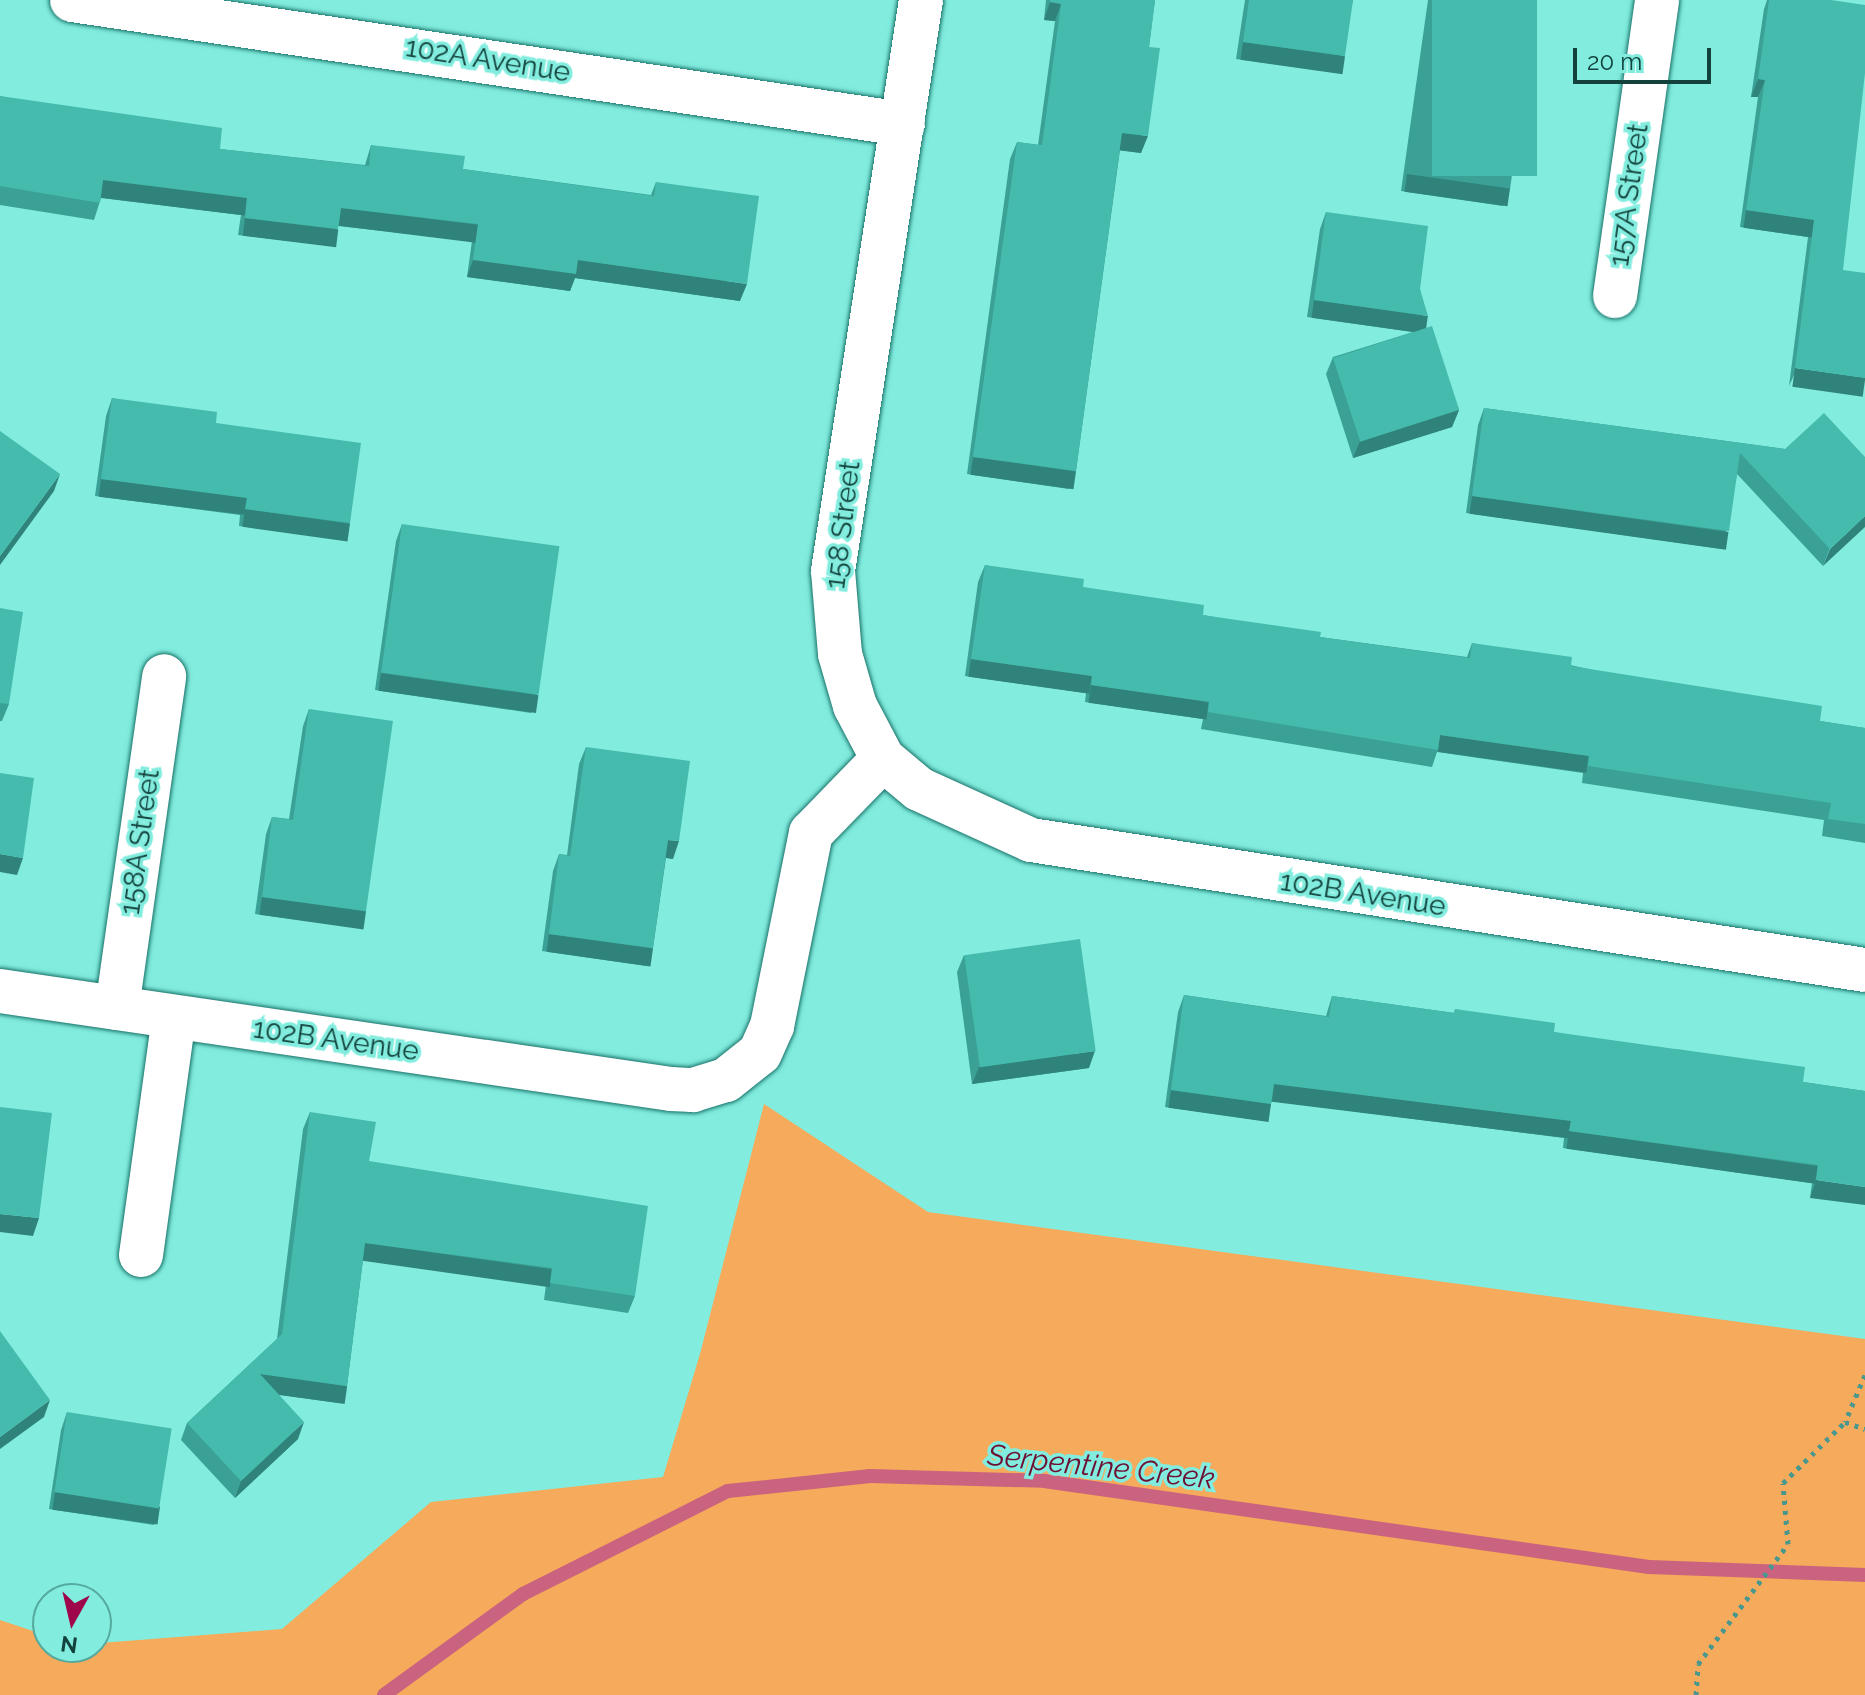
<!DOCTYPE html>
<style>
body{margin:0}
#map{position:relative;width:1865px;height:1695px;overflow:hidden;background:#82eddf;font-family:Raleway,sans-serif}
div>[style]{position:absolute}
.green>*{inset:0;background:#f6aa5b}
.stream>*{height:14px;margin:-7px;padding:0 7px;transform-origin:7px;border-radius:7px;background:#ca637f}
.path>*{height:5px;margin-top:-2.5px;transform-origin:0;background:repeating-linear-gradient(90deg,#4a978d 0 4px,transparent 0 10px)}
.roads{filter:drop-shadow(0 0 2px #197269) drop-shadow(0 0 2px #197269)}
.minor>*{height:44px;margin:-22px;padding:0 22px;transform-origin:22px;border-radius:22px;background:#fff}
.wall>*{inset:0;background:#3ba196}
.shaded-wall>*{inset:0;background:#30837a;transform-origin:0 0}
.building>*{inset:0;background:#45bbae;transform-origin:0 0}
span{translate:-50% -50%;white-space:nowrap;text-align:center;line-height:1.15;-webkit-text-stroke:7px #82eddf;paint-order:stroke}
.street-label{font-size:28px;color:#13423c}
.water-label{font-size:30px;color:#6e0e33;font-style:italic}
.north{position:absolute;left:32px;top:1583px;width:80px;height:80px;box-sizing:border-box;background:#82eddf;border:2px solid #56a99e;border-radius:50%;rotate:188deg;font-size:22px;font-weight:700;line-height:32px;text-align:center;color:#13423c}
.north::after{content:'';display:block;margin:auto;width:28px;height:36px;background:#9f054a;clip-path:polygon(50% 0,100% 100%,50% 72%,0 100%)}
.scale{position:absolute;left:1573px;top:48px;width:138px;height:36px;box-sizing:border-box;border:4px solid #13423c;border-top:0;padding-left:10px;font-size:24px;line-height:28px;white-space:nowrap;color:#13423c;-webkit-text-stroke:6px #82eddf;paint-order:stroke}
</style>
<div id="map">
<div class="green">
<div style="clip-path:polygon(764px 1104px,928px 1212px,1865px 1339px,1865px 1695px,0 1695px,0 1620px,48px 1636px,48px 1647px,282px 1629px,431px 1502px,663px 1477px,700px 1354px)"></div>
</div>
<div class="stream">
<div style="left:384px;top:1695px;width:172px;rotate:-36deg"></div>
<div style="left:523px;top:1594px;width:229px;rotate:-26.7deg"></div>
<div style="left:728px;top:1491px;width:143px;rotate:-6deg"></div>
<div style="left:870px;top:1476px;width:174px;rotate:1.6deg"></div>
<div style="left:1044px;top:1481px;width:611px;rotate:8.09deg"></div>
<div style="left:1649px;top:1567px;width:216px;rotate:2.1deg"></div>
</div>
<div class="path">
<div style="left:1865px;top:1375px;width:51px;rotate:113.1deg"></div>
<div style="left:1845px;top:1422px;width:21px;rotate:19deg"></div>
<div style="left:1696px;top:1695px;width:31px;rotate:-86deg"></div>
<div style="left:1698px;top:1664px;width:150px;rotate:-53.1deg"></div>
<div style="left:1788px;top:1544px;width:61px;rotate:-94.7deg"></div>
<div style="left:1783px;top:1483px;width:87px;rotate:-44.5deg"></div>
</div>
<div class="roads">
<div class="minor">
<div style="left:72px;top:0;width:840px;rotate:8.49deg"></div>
<div style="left:1615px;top:296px;width:299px;rotate:-81.9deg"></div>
<div style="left:883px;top:759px;width:47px;rotate:39.8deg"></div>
<div style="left:919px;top:789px;width:123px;rotate:24.5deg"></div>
<div style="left:1031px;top:840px;width:844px;rotate:8.86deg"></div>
<div style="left:0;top:991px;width:678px;rotate:8.31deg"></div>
<div style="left:671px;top:1089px;width:22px;rotate:3deg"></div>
<div style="left:693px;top:1090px;width:34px;rotate:-17deg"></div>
<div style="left:726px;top:1080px;width:43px;rotate:-38.5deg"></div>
<div style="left:760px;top:1053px;width:30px;rotate:-66deg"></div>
<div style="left:772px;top:1026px;width:197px;rotate:-78.6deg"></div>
<div style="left:811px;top:833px;width:103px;rotate:-45.8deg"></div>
<div style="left:883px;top:759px;width:60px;rotate:-117.8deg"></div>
<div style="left:855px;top:706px;width:54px;rotate:-106.1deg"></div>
<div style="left:840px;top:654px;width:83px;rotate:-94.8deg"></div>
<div style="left:833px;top:571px;width:578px;rotate:-81.24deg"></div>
<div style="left:117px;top:1008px;width:335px;rotate:-81.9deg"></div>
<div style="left:141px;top:1255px;width:240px;rotate:-82.1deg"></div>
</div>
</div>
<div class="wall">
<div style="clip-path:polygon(1046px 0,1155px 0,1149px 47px,1141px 153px,1120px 150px,1076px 471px,1069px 489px,967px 474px,1010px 159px,1017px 142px,1038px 145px,1055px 21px,1044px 20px)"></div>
<div style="clip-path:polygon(1245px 0,1353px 0,1339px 73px,1236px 59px)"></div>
<div style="clip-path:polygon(1428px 0,1537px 0,1510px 189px,1503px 206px,1401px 191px)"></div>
<div style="clip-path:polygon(1767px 0,1831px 0,1843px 270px,1789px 386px,1808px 237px,1740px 227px,1758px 97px,1751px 97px,1764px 9px)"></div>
<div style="clip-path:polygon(0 96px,220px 149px,365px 165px,371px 145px,463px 169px,651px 195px,656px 182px,740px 301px,575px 278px,570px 291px,467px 277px,472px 241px,338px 226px,332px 246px,238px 235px,241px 215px,101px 198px,94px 220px,0 205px)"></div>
<div style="clip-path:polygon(1326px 212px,1420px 289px,1424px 328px,1459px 410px,1452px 427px,1353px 458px,1326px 374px,1333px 357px,1413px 332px,1307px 317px,1320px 229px)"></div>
<div style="clip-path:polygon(112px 398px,216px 423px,350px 523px,344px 540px,239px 526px,240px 515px,95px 496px,106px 416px)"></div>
<div style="clip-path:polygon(1484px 408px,1785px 449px,1865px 457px,1823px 566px,1737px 474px,1723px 549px,1466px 513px,1478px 425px)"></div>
<div style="clip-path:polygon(402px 524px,538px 696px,531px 713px,375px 690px,396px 541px)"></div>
<div style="clip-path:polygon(985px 565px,1203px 615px,1320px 637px,1467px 657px,1472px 643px,1820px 721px,1865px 728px,1865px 843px,1822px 836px,1824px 820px,1582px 783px,1583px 773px,1437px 752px,1432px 767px,1201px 729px,1203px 719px,1085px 702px,1086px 693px,965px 676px,978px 582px)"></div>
<div style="clip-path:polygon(0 608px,9px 704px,2px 721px,0 721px)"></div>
<div style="clip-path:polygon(309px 709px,366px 911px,360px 928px,255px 914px,266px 834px,272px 817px,289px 819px,303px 726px)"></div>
<div style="clip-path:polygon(586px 747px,673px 859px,666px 858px,653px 948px,647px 966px,542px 951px,553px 871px,559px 854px,567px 855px,579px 764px)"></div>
<div style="clip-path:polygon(964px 955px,1089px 1068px,972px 1084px,957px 972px)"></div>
<div style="clip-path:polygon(1184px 995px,1326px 1016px,1332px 996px,1454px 1013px,1455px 1009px,1554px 1032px,1803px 1082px,1865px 1091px,1810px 1198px,1812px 1183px,1563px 1148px,1564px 1138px,1272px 1101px,1265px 1121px,1165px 1107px,1178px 1012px)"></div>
<div style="clip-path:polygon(310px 1112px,369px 1161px,635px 1296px,628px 1313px,544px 1300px,546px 1285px,363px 1260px,347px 1386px,340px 1403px,279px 1395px,298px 1439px,235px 1498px,181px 1440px,187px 1423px,277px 1339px,303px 1129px)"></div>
<div style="clip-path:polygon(67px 1412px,160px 1507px,154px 1525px,49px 1509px,61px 1430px)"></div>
</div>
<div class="shaded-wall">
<div style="clip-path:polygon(1050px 2px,1061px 4px,1055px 21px,1044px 20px)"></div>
<div style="left:1243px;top:42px;width:103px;height:18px;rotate:8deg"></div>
<div style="clip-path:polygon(1758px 79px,1765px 80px,1758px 97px,1751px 97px)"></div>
<div style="clip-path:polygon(1122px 133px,1148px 136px,1141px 153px,1116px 150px)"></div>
<div style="left:1407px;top:174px;width:104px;height:18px;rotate:8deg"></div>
<div style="left:103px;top:180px;width:145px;height:18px;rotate:7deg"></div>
<div style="left:341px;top:208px;width:138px;height:18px;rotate:7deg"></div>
<div style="left:1746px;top:210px;width:69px;height:18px;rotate:8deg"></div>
<div style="left:245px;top:218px;width:94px;height:18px;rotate:7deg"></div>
<div style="clip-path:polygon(473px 260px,578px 260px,747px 284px,740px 301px,575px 278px,570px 291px,467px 277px)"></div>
<div style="left:1314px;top:300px;width:115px;height:18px;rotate:8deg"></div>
<div style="left:1795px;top:368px;width:71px;height:19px;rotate:8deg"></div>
<div style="clip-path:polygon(1459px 410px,1452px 427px,1353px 458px,1360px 441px)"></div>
<div style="left:973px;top:457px;width:104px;height:18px;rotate:8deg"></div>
<div style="clip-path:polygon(60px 474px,54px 491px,0 565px,0 556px)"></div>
<div style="left:101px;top:479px;width:147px;height:18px;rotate:7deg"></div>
<div style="left:1472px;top:496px;width:259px;height:18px;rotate:8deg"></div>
<div style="left:245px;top:509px;width:106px;height:18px;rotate:8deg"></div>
<div style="clip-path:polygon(1865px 516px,1865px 527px,1823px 566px,1830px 549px)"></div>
<div style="left:971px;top:659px;width:122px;height:18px;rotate:8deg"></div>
<div style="left:381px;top:673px;width:159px;height:18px;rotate:8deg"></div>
<div style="left:1091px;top:685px;width:119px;height:18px;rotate:8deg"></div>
<div style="left:1440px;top:735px;width:150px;height:17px;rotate:8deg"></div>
<div style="clip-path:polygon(668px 840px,679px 841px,673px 859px,662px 857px)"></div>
<div style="clip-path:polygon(0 854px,23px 858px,17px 875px,0 872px)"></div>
<div style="left:262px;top:897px;width:105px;height:18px;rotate:8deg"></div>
<div style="left:549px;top:934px;width:105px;height:18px;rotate:8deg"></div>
<div style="clip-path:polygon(1095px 1051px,1089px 1068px,972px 1084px,979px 1067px)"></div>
<div style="left:1274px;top:1084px;width:299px;height:18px;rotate:7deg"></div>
<div style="left:1171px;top:1090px;width:101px;height:18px;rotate:8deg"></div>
<div style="left:1569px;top:1131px;width:251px;height:18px;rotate:8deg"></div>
<div style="clip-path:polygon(1816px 1180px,1865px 1187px,1865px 1205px,1810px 1198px)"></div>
<div style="clip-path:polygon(0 1214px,39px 1218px,33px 1236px,0 1232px)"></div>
<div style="left:365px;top:1243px;width:189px;height:18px;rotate:8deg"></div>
<div style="left:260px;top:1374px;width:88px;height:18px;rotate:8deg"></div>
<div style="clip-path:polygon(50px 1400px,44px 1417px,0 1449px,0 1437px)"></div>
<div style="clip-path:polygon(304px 1422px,298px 1439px,235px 1498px,241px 1481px)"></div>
<div style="left:55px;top:1492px;width:106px;height:18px;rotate:8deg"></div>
</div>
<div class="building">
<div style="clip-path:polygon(1050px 0,1155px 0,1149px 47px,1160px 48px,1148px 136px,1122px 133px,1076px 471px,973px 457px,1017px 142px,1042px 145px,1061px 4px,1050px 2px)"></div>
<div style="clip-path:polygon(1249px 0,1353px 0,1345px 56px,1243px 42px)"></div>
<div style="left:1432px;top:0;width:105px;height:176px"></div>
<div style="clip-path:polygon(1769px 0,1831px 0,1865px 5px,1865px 73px,1843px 270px,1865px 273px,1865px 378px,1795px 368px,1814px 220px,1746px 210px,1765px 80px,1758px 79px)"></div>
<div style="clip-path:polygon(0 96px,222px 128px,220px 149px,369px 166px,371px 145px,465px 156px,463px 169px,654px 196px,656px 182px,759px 196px,747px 284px,578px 260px,576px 274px,473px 260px,478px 224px,341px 208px,338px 229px,245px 218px,247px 198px,103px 180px,100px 203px,0 186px)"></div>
<div style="clip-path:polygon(1326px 212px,1428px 226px,1420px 289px,1428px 316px,1314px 300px)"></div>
<div style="left:1432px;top:326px;width:88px;height:104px;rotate:72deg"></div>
<div style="clip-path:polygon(112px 398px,217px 412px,216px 423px,361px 443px,350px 523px,245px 509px,247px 498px,101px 479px)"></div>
<div style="clip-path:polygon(1484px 408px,1785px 449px,1824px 413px,1865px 457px,1865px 516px,1830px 549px,1740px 453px,1729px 531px,1472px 496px)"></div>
<div style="clip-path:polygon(0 431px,60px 474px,0 556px)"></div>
<div style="left:402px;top:524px;width:159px;height:150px;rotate:8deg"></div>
<div style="clip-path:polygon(985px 565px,1084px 579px,1083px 587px,1204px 605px,1203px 615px,1321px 632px,1320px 637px,1470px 658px,1472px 643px,1572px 657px,1571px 666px,1822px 706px,1820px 721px,1865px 728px,1865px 824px,1828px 819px,1831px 803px,1588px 766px,1589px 756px,1440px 735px,1438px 750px,1208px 712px,1209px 702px,1091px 685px,1092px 676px,971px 659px)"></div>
<div style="clip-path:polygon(0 608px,23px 612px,9px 704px,0 703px)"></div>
<div style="clip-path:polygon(309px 709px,393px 721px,366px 911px,262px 897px,272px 817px,293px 820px)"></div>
<div style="clip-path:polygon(586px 747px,690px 761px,679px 841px,668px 840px,653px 948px,549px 934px,559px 854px,570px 856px)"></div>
<div style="clip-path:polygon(0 773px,34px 778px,23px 858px,0 854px)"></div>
<div style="left:1080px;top:939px;width:113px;height:117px;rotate:82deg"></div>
<div style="clip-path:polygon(1184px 995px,1329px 1017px,1332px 996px,1455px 1013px,1455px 1009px,1555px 1023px,1554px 1032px,1805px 1067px,1803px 1082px,1865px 1091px,1865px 1187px,1816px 1180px,1818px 1165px,1569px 1131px,1571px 1121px,1274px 1084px,1271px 1104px,1171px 1090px)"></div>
<div style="clip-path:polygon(0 1107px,52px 1113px,39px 1218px,0 1214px)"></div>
<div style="clip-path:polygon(310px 1112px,376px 1122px,369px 1161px,648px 1206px,635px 1296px,550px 1283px,552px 1268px,365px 1243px,347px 1386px,260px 1374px,304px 1422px,241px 1481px,187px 1423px,282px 1334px)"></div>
<div style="clip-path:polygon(0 1331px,50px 1400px,0 1437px)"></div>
<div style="left:67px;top:1412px;width:106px;height:81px;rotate:9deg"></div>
</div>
<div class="street-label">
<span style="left:488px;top:60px;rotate:9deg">102A Avenue</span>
<span style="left:1629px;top:195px;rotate:-82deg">157A Street</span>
<span style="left:843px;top:525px;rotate:-83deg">158 Street</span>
<span style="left:140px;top:842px;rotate:-82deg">158A Street</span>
<span style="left:1363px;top:894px;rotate:9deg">102B Avenue</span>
<span style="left:336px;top:1040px;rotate:8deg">102B Avenue</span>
</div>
<div class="water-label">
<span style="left:1101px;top:1467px;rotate:6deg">Serpentine Creek</span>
</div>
<div class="north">N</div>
<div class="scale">20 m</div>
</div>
